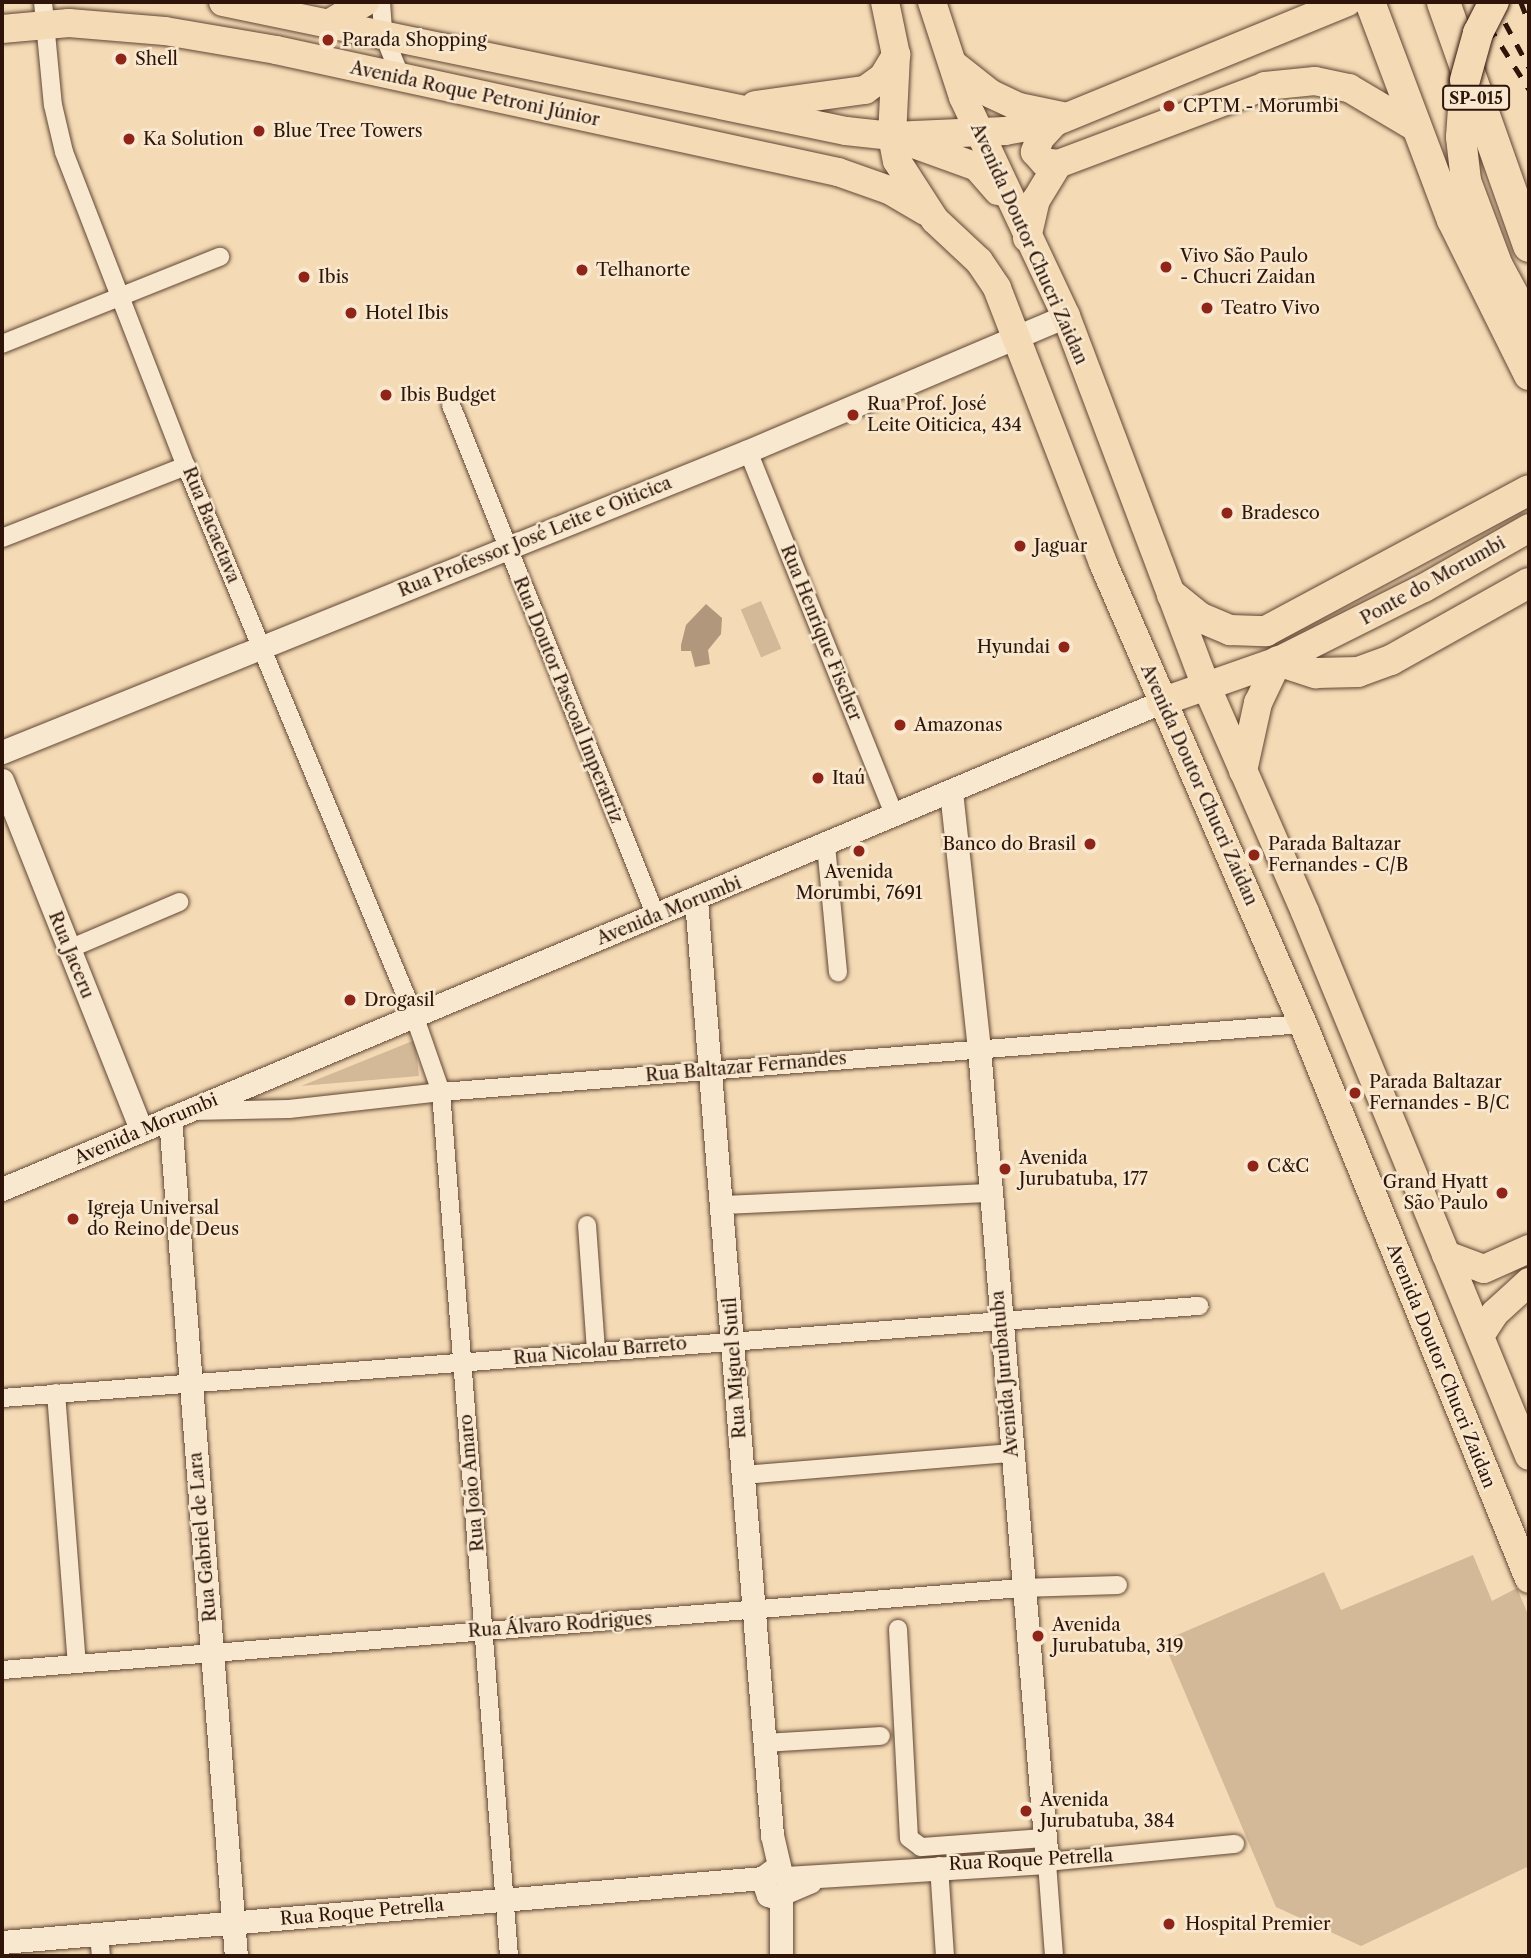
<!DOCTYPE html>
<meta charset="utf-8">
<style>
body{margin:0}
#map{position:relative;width:1531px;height:1958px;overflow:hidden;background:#f5dbb5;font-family:"Libre Caslon Text",serif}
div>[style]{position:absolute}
.green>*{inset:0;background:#d3b998;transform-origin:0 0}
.water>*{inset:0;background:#b1977b}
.roads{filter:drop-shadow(0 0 2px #604634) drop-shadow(0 0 2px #604634)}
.minor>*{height:18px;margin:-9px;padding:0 9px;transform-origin:9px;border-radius:9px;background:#f8e8cf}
.tertiary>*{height:23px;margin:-11.5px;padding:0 11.5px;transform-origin:11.5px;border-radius:11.5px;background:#f8e8cf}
.primary>*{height:28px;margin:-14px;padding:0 14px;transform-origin:14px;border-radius:14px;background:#f5dbb5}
.trunk>*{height:30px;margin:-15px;padding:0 15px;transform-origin:15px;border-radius:15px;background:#f5dbb5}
.motorway>*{height:33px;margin:-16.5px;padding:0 16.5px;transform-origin:16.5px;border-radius:16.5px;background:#f5dbb5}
.rail>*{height:4.5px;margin-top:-2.25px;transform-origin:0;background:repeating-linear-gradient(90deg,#2e1409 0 12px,transparent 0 24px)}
.bridges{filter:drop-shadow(0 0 2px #2e1409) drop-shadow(0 0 2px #2e1409)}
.trunk-bridge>*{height:30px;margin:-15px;padding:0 15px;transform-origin:15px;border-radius:15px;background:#f5dbb5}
.dots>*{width:19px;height:19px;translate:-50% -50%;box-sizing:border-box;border:4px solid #f8e8cf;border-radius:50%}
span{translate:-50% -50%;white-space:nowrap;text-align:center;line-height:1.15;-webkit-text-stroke:5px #f8e8cf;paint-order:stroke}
.shield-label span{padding:2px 5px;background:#f8e8cf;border:2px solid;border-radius:5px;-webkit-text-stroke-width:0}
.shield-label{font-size:16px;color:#2e1409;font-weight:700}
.poi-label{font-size:18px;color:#2e1409}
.left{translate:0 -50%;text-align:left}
.right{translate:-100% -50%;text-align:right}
.street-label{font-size:18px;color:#2e1409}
.frame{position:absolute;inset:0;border:4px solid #2e1409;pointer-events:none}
</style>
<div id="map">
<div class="green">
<div style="left:761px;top:601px;width:52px;height:22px;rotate:67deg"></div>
<div style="clip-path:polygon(415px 1040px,419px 1076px,301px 1086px)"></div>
<div style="clip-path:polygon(1473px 1555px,1492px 1601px,1517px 1588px,1529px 1617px,1529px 1866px,1361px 1946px,1276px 1907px,1163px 1641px,1324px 1572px,1341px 1610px)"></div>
</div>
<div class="water">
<div style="clip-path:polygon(706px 604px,722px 618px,721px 634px,708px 650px,710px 664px,695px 667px,691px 651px,681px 651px,681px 645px,686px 625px)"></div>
</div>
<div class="roads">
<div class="minor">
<div style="left:43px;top:2px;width:103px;rotate:84.5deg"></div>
<div style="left:53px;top:105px;width:48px;rotate:76.8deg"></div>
<div style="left:64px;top:152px;width:337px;rotate:68.8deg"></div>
<div style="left:186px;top:466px;width:594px;rotate:67.45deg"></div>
<div style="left:414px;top:1015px;width:82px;rotate:70.7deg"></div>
<div style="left:441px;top:1092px;width:867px;rotate:85.5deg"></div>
<div style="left:381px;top:2px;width:31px;rotate:86deg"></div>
<div style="left:383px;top:33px;width:48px;rotate:68.2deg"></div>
<div style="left:2px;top:344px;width:235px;rotate:-21.8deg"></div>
<div style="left:451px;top:405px;width:551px;rotate:68.14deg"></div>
<div style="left:748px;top:451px;width:393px;rotate:68.1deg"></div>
<div style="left:2px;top:538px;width:198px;rotate:-21.4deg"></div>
<div style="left:826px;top:845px;width:128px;rotate:84.6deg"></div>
<div style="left:69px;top:949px;width:120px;rotate:-23.1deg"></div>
<div style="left:191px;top:1111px;width:98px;rotate:-1.2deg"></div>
<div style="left:289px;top:1109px;width:153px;rotate:-6.4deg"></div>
<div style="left:441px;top:1092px;width:865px;rotate:-4.51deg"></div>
<div style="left:722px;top:1205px;width:268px;rotate:-2.6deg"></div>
<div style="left:587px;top:1225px;width:126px;rotate:85.9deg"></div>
<div style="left:56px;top:1393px;width:271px;rotate:85.6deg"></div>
<div style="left:2px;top:1398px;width:1201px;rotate:-4.4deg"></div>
<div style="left:743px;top:1475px;width:270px;rotate:-4.7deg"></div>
<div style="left:898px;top:1629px;width:209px;rotate:87deg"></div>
<div style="left:909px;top:1838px;width:15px;rotate:37deg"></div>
<div style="left:921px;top:1847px;width:124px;rotate:-4.2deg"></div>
<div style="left:2px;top:1670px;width:1023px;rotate:-4.6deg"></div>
<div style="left:1022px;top:1588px;width:96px;rotate:-1.8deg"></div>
<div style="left:765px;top:1743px;width:116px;rotate:-3.5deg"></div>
<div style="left:939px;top:1866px;width:90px;rotate:86.2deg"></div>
<div style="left:99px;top:1934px;width:22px;rotate:85deg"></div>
<div style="left:1054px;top:1956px;width:94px;rotate:-94.3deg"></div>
<div style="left:1047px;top:1862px;width:189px;rotate:-5.5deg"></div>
</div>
<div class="tertiary">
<div style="left:2px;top:752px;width:804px;rotate:-21.97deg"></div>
<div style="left:748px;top:451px;width:345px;rotate:-23deg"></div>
<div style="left:2px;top:780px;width:377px;rotate:68.3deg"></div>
<div style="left:696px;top:900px;width:938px;rotate:85.35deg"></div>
<div style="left:772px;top:1835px;width:37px;rotate:77deg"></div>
<div style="left:170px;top:1118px;width:841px;rotate:85.5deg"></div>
<div style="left:2px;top:1189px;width:1257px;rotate:-22.79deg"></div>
<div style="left:773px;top:1870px;width:14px;rotate:144deg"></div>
<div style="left:762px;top:1878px;width:18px;rotate:71deg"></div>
<div style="left:768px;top:1895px;width:6px;rotate:18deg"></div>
<div style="left:774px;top:1897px;width:39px;rotate:-23deg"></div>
<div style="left:786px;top:1878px;width:261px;rotate:-3.5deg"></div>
<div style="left:1047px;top:1862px;width:816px;rotate:-94.78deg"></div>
<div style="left:979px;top:1049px;width:259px;rotate:-96.2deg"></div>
<div style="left:781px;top:1895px;width:61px;rotate:90deg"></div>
<div style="left:2px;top:1942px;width:763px;rotate:-4.81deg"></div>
</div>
<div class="primary">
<div style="left:223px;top:2px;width:636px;rotate:11.7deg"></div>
<div style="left:846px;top:131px;width:46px;rotate:6.2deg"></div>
<div style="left:892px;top:136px;width:113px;rotate:-2.5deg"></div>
<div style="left:1005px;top:131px;width:51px;rotate:-10.2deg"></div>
<div style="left:1055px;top:122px;width:316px;rotate:-22.3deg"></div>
<div style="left:885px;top:2px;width:54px;rotate:78.3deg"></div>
<div style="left:896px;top:55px;width:81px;rotate:92.8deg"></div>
<div style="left:892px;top:136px;width:25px;rotate:79deg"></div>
<div style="left:897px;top:161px;width:70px;rotate:57.2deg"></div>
<div style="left:935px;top:220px;width:60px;rotate:43deg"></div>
<div style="left:979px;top:261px;width:32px;rotate:56deg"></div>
<div style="left:997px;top:288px;width:295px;rotate:68.9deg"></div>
<div style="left:1103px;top:563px;width:503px;rotate:66.55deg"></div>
<div style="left:1303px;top:1024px;width:599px;rotate:67.84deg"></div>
<div style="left:932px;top:2px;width:100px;rotate:71.9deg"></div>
<div style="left:963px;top:97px;width:242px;rotate:64.8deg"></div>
<div style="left:1066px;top:316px;width:385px;rotate:69.3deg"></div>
<div style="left:1202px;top:676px;width:257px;rotate:66.4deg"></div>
<div style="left:1305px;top:912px;width:588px;rotate:67.62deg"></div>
<div style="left:330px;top:23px;width:41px;rotate:-31deg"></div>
<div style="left:2px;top:29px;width:67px;rotate:-5.1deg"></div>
<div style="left:69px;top:23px;width:96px;rotate:4.8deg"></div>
<div style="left:165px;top:31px;width:113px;rotate:9.7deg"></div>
<div style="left:276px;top:50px;width:575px;rotate:12.25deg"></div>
<div style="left:838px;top:172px;width:54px;rotate:19.4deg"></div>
<div style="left:889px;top:190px;width:42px;rotate:30.3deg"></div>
<div style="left:953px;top:64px;width:48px;rotate:38.3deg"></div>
<div style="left:991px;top:94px;width:31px;rotate:25deg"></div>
<div style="left:1019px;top:107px;width:44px;rotate:11.8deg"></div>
<div style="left:755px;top:105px;width:111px;rotate:-7.8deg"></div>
<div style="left:865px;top:90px;width:22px;rotate:-36deg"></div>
<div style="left:883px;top:77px;width:26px;rotate:-59deg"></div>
<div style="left:1055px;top:122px;width:22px;rotate:133deg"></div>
<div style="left:1040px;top:138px;width:15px;rotate:110deg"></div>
<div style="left:1035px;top:152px;width:13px;rotate:48deg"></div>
<div style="left:1044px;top:162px;width:14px;rotate:8deg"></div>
<div style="left:911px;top:143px;width:70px;rotate:20deg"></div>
<div style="left:977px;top:167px;width:32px;rotate:49deg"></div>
<div style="left:1027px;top:238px;width:39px;rotate:-77deg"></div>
<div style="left:1036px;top:200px;width:42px;rotate:-58.6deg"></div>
<div style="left:1058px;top:164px;width:221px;rotate:-20.6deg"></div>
<div style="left:1265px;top:86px;width:50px;rotate:-5.7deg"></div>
<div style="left:1315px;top:81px;width:35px;rotate:12deg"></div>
<div style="left:1349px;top:88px;width:74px;rotate:30.7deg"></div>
<div style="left:1161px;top:702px;width:124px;rotate:-19.3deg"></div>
<div style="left:1278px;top:661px;width:163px;rotate:-26.6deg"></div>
<div style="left:1424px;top:588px;width:121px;rotate:-29.7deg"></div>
<div style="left:1243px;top:771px;width:70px;rotate:-77.6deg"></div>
<div style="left:1258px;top:703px;width:47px;rotate:-64.5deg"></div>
<div style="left:1446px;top:1255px;width:40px;rotate:20.2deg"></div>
<div style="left:1484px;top:1269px;width:49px;rotate:-24deg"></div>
<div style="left:1480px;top:1336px;width:27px;rotate:-57deg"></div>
<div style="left:1495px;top:1313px;width:46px;rotate:-42.4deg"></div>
</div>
<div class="trunk">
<div style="left:1370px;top:2px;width:233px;rotate:69.4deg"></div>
<div style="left:1452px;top:220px;width:173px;rotate:63.6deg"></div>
<div style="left:1465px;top:80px;width:57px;rotate:94deg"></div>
<div style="left:1461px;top:137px;width:44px;rotate:83.5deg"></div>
<div style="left:1466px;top:181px;width:91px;rotate:69.4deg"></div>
<div style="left:1498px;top:266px;width:65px;rotate:61.5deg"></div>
<div style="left:1172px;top:595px;width:35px;rotate:39deg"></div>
<div style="left:1199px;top:617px;width:34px;rotate:23deg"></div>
<div style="left:1230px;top:630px;width:36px;rotate:2deg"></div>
<div style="left:1266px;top:631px;width:298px;rotate:-28.2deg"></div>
<div style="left:1278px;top:661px;width:40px;rotate:18deg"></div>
<div style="left:1316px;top:673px;width:42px;rotate:-1.4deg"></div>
<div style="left:1358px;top:672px;width:35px;rotate:-20deg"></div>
<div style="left:1391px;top:660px;width:158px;rotate:-29.2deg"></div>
</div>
<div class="motorway">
<div style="left:1443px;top:2px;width:258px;rotate:70.5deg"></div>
</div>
</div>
<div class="rail">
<div style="left:1479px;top:2px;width:26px;rotate:67deg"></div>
<div style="left:1489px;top:26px;width:75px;rotate:57.6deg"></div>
<div style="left:1494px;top:2px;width:74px;rotate:61.7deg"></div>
<div style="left:1521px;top:2px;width:22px;rotate:69deg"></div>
</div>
<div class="bridges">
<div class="trunk-bridge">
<div style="left:1465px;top:80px;width:49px;rotate:-74.5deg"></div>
<div style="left:1478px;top:33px;width:35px;rotate:-63deg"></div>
</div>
</div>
<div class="dots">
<div style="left:328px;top:40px;background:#8f2418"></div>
<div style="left:121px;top:59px;background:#8f2418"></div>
<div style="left:1169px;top:106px;background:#8f2418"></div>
<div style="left:259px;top:131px;background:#8f2418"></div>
<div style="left:129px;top:139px;background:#8f2418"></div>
<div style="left:1166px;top:267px;background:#8f2418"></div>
<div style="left:582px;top:270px;background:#8f2418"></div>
<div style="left:304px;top:277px;background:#8f2418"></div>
<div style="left:1207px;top:308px;background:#8f2418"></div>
<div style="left:351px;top:313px;background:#8f2418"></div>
<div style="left:386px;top:395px;background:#8f2418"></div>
<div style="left:853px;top:415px;background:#8f2418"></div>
<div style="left:1227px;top:513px;background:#8f2418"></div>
<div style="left:1020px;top:546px;background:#8f2418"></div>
<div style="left:1064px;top:647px;background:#8f2418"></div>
<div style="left:900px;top:725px;background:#8f2418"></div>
<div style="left:818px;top:778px;background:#8f2418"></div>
<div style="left:1090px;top:844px;background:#8f2418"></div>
<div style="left:859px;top:851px;background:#8f2418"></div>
<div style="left:1254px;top:855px;background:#8f2418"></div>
<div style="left:350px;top:1000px;background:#8f2418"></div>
<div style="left:1355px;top:1093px;background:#8f2418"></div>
<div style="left:1253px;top:1166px;background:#8f2418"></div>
<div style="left:1005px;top:1169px;background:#8f2418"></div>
<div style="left:1502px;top:1193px;background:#8f2418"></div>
<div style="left:73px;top:1219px;background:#8f2418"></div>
<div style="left:1038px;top:1636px;background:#8f2418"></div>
<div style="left:1026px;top:1811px;background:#8f2418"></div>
<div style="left:1169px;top:1924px;background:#8f2418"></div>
</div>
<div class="shield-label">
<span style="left:1476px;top:98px">SP-015</span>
</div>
<div class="poi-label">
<span class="left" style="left:342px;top:40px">Parada Shopping</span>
<span class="left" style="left:135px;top:59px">Shell</span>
<span class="left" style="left:1183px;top:106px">CPTM - Morumbi</span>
<span class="left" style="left:273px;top:131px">Blue Tree Towers</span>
<span class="left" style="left:143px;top:139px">Ka Solution</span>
<span class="left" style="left:1180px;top:267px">Vivo São Paulo<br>- Chucri Zaidan</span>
<span class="left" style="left:596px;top:270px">Telhanorte</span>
<span class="left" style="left:318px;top:277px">Ibis</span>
<span class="left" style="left:1221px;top:308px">Teatro Vivo</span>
<span class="left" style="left:365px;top:313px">Hotel Ibis</span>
<span class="left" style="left:400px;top:395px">Ibis Budget</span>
<span class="left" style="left:867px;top:415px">Rua Prof. José<br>Leite Oiticica, 434</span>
<span class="left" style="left:1241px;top:513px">Bradesco</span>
<span class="left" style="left:1034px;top:546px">Jaguar</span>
<span class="right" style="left:1050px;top:647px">Hyundai</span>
<span class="left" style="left:914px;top:725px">Amazonas</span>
<span class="left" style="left:832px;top:778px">Itaú</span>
<span class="right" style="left:1076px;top:844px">Banco do Brasil</span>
<span class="left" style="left:1268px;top:855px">Parada Baltazar<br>Fernandes - C/B</span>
<span style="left:859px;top:883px">Avenida<br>Morumbi, 7691</span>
<span class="left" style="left:364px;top:1000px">Drogasil</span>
<span class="left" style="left:1369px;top:1093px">Parada Baltazar<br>Fernandes - B/C</span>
<span class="left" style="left:1019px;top:1169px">Avenida<br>Jurubatuba, 177</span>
<span class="left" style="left:1267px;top:1166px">C&amp;C</span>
<span class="right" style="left:1488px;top:1193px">Grand Hyatt<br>São Paulo</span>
<span class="left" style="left:87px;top:1219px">Igreja Universal<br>do Reino de Deus</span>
<span class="left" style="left:1052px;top:1636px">Avenida<br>Jurubatuba, 319</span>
<span class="left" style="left:1040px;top:1811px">Avenida<br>Jurubatuba, 384</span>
<span class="left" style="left:1185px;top:1924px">Hospital Premier</span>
</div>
<div class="street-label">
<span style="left:475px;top:94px;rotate:12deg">Avenida Roque Petroni Júnior</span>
<span style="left:1029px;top:244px;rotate:66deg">Avenida Doutor Chucri Zaidan</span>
<span style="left:211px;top:525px;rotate:68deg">Rua Bacaetava</span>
<span style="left:535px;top:537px;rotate:-22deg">Rua Professor José Leite e Oiticica</span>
<span style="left:1433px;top:581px;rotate:-29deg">Ponte do Morumbi</span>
<span style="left:821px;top:633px;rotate:68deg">Rua Henrique Fischer</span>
<span style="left:568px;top:700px;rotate:68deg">Rua Doutor Pascoal Imperatriz</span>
<span style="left:1199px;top:785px;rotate:66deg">Avenida Doutor Chucri Zaidan</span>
<span style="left:669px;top:911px;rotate:-22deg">Avenida Morumbi</span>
<span style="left:71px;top:955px;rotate:68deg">Rua Jaceru</span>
<span style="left:746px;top:1067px;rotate:-5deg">Rua Baltazar Fernandes</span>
<span style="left:146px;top:1129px;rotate:-23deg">Avenida Morumbi</span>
<span style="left:600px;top:1351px;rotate:-5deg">Rua Nicolau Barreto</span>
<span style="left:1441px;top:1366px;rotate:68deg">Avenida Doutor Chucri Zaidan</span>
<span style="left:735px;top:1368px;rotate:-94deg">Rua Miguel Sutil</span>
<span style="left:1005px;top:1374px;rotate:-95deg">Avenida Jurubatuba</span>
<span style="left:472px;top:1483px;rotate:-95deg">Rua João Amaro</span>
<span style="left:203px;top:1537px;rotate:-95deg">Rua Gabriel de Lara</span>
<span style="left:560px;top:1625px;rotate:-4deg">Rua Álvaro Rodrigues</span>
<span style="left:1031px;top:1860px;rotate:-3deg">Rua Roque Petrella</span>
<span style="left:362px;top:1912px;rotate:-5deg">Rua Roque Petrella</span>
</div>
<div class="frame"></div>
</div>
